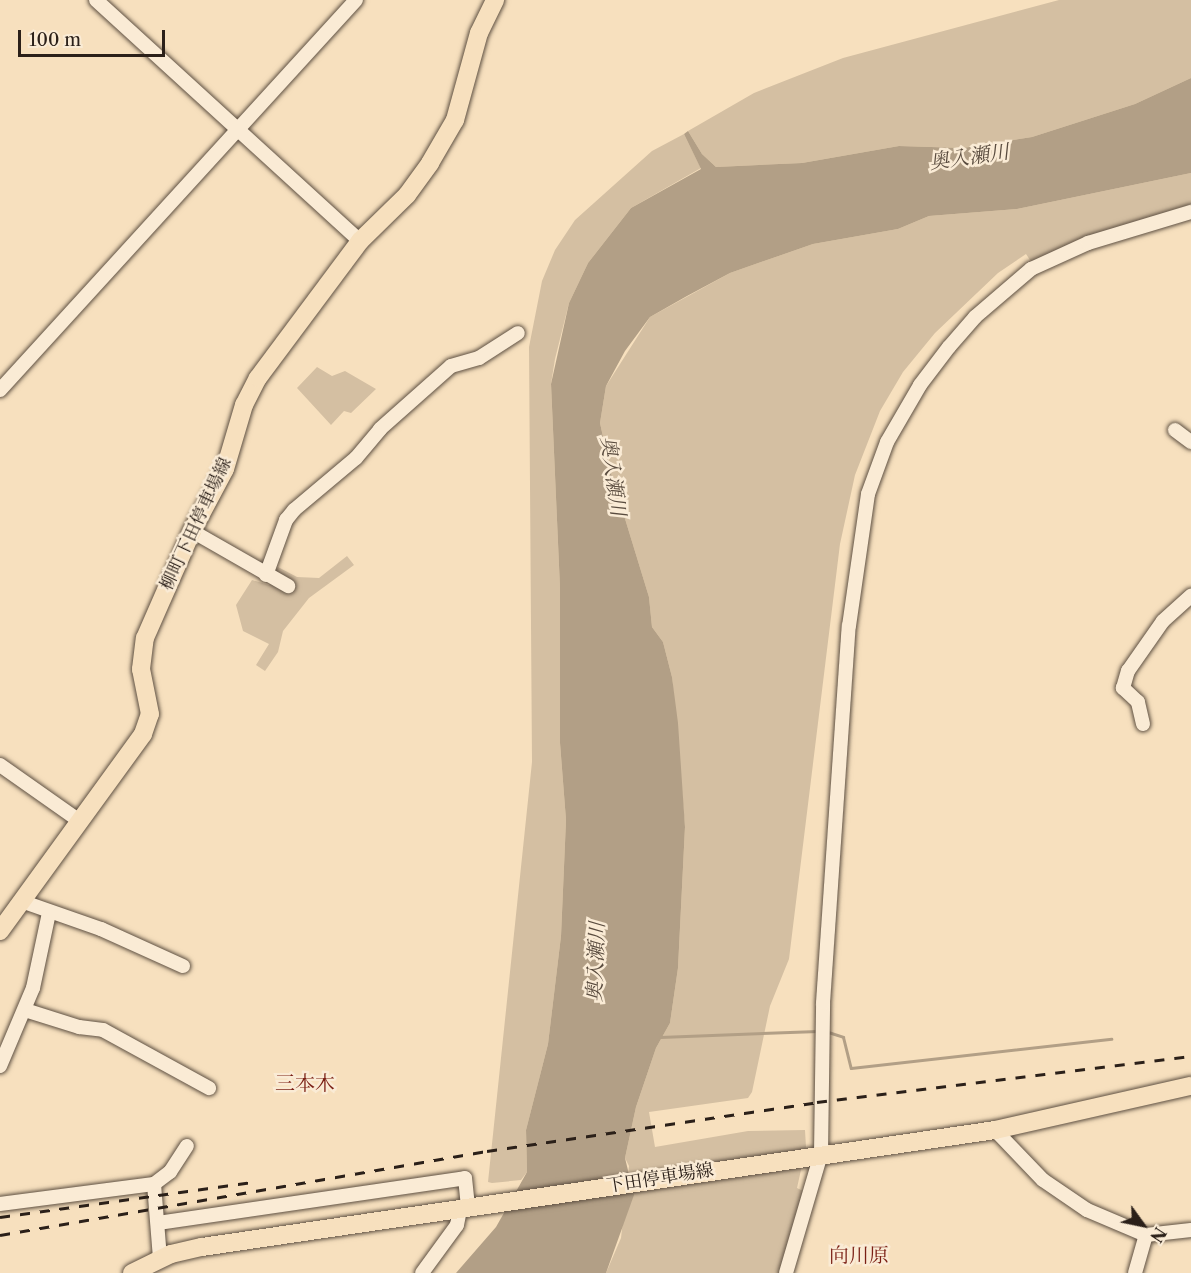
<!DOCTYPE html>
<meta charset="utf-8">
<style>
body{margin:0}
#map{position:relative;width:1191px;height:1273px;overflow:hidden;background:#f7e0be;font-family:"Libre Caslon Text","Noto Serif JP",serif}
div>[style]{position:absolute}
.green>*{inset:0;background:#d4bfa2}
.water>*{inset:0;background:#b29f86}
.stream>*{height:3px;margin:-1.5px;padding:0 1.5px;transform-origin:1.5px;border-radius:1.5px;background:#b29f86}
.roads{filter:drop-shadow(0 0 2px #5e5042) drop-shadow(0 0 2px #5e5042)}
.minor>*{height:14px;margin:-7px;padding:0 7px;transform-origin:7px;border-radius:7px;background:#faebd5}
.major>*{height:18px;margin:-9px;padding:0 9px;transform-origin:9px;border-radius:9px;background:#f7e0be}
.rail>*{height:3px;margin-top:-1.5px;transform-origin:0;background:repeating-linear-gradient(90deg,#2b2019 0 10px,transparent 0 20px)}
span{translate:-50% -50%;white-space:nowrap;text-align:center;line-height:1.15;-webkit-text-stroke:5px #faebd5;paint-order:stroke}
.street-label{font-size:18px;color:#2b2019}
.water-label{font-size:20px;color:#5a4c3f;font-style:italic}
.neighbourhood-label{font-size:20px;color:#7a1f14}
.north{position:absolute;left:1113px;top:1195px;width:60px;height:60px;-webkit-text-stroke:4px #faebd5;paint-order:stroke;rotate:123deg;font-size:16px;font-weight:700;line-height:24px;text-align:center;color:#2b2019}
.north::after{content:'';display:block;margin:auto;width:21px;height:27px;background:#2b2019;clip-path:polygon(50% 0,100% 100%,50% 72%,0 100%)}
.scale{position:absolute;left:18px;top:30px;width:147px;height:27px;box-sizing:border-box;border:3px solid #2b2019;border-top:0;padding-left:8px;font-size:18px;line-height:21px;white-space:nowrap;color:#2b2019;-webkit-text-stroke:4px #faebd5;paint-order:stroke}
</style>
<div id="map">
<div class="green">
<div style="clip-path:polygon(1059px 0,1191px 0,1191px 78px,1135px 104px,1032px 137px,963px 148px,899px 146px,802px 163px,716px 167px,702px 154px,688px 131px,754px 93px,843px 58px)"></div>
<div style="clip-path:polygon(684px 134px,701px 168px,631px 208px,588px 263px,569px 303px,555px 359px,551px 384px,560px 588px,560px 743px,566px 820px,561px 936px,548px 1044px,526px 1130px,527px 1172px,521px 1180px,492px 1183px,488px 1182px,532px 762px,529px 347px,542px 281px,555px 250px,575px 220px,652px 151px)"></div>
<div style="clip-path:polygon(1191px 173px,1191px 204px,1077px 240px,1032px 263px,1026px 254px,998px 273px,935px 333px,903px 372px,880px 411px,855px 475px,840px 544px,789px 959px,770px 1006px,752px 1092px,748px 1098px,649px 1112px,655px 1147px,748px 1131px,805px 1130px,806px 1147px,797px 1188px,807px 1193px,782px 1273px,606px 1273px,621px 1238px,629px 1166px,625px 1158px,636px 1107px,656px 1048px,670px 1023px,678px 968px,685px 827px,672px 677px,663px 642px,652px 627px,649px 597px,611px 473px,600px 423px,606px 386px,650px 317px,730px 273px,813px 244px,898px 229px,929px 216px,1017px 209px)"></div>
<div style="clip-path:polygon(317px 367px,332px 376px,345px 371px,376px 389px,351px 413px,344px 411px,331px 425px,297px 388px)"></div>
<div style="clip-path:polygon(347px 556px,354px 565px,309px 598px,283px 631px,278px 652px,265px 671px,256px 665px,269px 644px,243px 631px,236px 605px,252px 580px,269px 585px,278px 567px,297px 577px,319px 578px)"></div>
</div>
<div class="water">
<div style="clip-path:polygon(1191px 78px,1191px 173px,1017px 209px,929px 216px,898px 229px,813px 244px,730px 273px,687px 296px,650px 317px,625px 351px,606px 386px,600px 423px,611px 473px,649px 597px,652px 627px,663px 642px,672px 677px,678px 723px,685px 827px,678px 968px,670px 1023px,656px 1048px,636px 1107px,625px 1158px,634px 1195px,606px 1273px,456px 1273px,496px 1227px,527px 1172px,526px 1130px,548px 1044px,561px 936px,566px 820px,560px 743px,560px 588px,551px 384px,569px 303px,588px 263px,631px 208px,701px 169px,684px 134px,688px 131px,702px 154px,716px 167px,802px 163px,899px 146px,963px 148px,1032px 137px,1135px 104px)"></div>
</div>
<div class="stream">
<div style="left:828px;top:1032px;width:16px;rotate:18deg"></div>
<div style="left:843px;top:1037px;width:32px;rotate:76deg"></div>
<div style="left:851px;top:1068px;width:262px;rotate:-6.4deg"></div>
<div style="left:660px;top:1037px;width:158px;rotate:-2.2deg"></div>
</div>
<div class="roads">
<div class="minor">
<div style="left:96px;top:0;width:357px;rotate:42.4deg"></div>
<div style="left:0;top:390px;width:528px;rotate:-47.61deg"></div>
<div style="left:1175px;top:430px;width:20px;rotate:37deg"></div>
<div style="left:192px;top:531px;width:111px;rotate:29.8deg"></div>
<div style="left:266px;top:575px;width:59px;rotate:-70deg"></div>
<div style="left:286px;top:520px;width:13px;rotate:-51deg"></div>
<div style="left:294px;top:510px;width:81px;rotate:-40deg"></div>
<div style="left:356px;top:458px;width:38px;rotate:-50deg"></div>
<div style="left:380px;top:429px;width:95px;rotate:-41.6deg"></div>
<div style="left:451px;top:366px;width:29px;rotate:-16deg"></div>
<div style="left:479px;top:358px;width:46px;rotate:-32.7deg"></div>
<div style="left:1143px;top:724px;width:23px;rotate:-103deg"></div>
<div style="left:1138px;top:702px;width:21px;rotate:-137deg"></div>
<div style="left:1123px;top:688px;width:18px;rotate:-74deg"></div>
<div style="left:1128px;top:671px;width:61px;rotate:-55deg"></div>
<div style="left:1163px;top:621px;width:38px;rotate:-42deg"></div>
<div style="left:0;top:765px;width:99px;rotate:35.1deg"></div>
<div style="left:21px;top:901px;width:85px;rotate:19.3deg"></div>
<div style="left:101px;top:929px;width:90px;rotate:24.3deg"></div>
<div style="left:25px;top:1010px;width:57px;rotate:17.5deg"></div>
<div style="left:79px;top:1027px;width:24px;rotate:7deg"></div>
<div style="left:103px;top:1030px;width:121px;rotate:28.7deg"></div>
<div style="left:0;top:1066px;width:85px;rotate:-67.1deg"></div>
<div style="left:33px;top:988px;width:77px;rotate:-78deg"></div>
<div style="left:995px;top:1130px;width:69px;rotate:46.2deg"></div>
<div style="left:1043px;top:1180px;width:53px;rotate:34.3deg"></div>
<div style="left:1087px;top:1210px;width:64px;rotate:23deg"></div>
<div style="left:1146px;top:1235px;width:45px;rotate:-6.3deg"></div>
<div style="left:154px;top:1184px;width:75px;rotate:85.4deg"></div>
<div style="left:0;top:1204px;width:155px;rotate:-7.4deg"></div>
<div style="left:154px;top:1184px;width:20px;rotate:-37deg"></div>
<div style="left:170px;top:1172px;width:31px;rotate:-57deg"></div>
<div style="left:158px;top:1223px;width:310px;rotate:-8.3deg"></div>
<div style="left:465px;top:1178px;width:30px;rotate:84deg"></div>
<div style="left:422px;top:1273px;width:59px;rotate:-53.9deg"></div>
<div style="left:457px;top:1225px;width:16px;rotate:-79deg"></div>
<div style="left:786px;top:1273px;width:124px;rotate:-73.6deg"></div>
<div style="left:821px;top:1154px;width:151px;rotate:-89.2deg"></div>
<div style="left:823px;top:1003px;width:378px;rotate:-86.1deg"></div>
<div style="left:849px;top:626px;width:133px;rotate:-81.8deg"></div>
<div style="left:868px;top:494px;width:55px;rotate:-69.9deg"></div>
<div style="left:887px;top:442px;width:66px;rotate:-59.9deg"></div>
<div style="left:920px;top:385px;width:48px;rotate:-52.7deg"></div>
<div style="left:949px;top:347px;width:40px;rotate:-49deg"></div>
<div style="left:975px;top:317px;width:74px;rotate:-40.6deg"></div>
<div style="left:1031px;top:269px;width:63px;rotate:-24.5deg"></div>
<div style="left:1088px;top:243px;width:108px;rotate:-16.8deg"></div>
<div style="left:1135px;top:1273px;width:40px;rotate:-74deg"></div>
</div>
<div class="major">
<div style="left:0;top:931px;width:243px;rotate:-54deg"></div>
<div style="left:143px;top:734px;width:21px;rotate:-71deg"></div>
<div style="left:150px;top:714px;width:46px;rotate:-101.3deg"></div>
<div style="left:141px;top:669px;width:31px;rotate:-83deg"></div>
<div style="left:145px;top:638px;width:117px;rotate:-66.3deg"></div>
<div style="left:192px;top:531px;width:70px;rotate:-62deg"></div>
<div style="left:225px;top:469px;width:67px;rotate:-73.5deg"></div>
<div style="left:244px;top:405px;width:30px;rotate:-63deg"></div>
<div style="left:258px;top:378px;width:171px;rotate:-53.3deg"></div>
<div style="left:360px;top:241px;width:66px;rotate:-44.4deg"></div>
<div style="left:407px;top:195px;width:39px;rotate:-54deg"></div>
<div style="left:430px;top:163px;width:50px;rotate:-59.8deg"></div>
<div style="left:455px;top:120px;width:90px;rotate:-74.6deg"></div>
<div style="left:479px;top:33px;width:37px;rotate:-64deg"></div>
<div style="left:132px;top:1273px;width:43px;rotate:-26deg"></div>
<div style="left:171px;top:1254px;width:32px;rotate:-13deg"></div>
<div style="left:202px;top:1247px;width:802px;rotate:-8.39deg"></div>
<div style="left:995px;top:1130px;width:201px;rotate:-12.7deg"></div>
</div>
</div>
<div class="rail">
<div style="left:0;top:1217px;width:255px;rotate:-7.9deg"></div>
<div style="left:0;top:1235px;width:494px;rotate:-9.8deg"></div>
<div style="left:487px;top:1151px;width:334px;rotate:-8.4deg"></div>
<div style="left:817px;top:1102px;width:377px;rotate:-7deg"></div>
</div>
<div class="street-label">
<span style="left:196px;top:524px;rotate:-65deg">柳町下田停車場線</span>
<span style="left:660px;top:1178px;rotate:-9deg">下田停車場線</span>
</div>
<div class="water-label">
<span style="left:969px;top:157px;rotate:-8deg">奥入瀬川</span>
<span style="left:613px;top:476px;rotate:82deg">奥入瀬川</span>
<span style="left:596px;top:962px;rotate:-88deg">奥入瀬川</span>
</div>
<div class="neighbourhood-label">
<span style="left:305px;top:1083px">三本木</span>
<span style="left:859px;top:1255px">向川原</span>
</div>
<div class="north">N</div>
<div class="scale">100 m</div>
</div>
